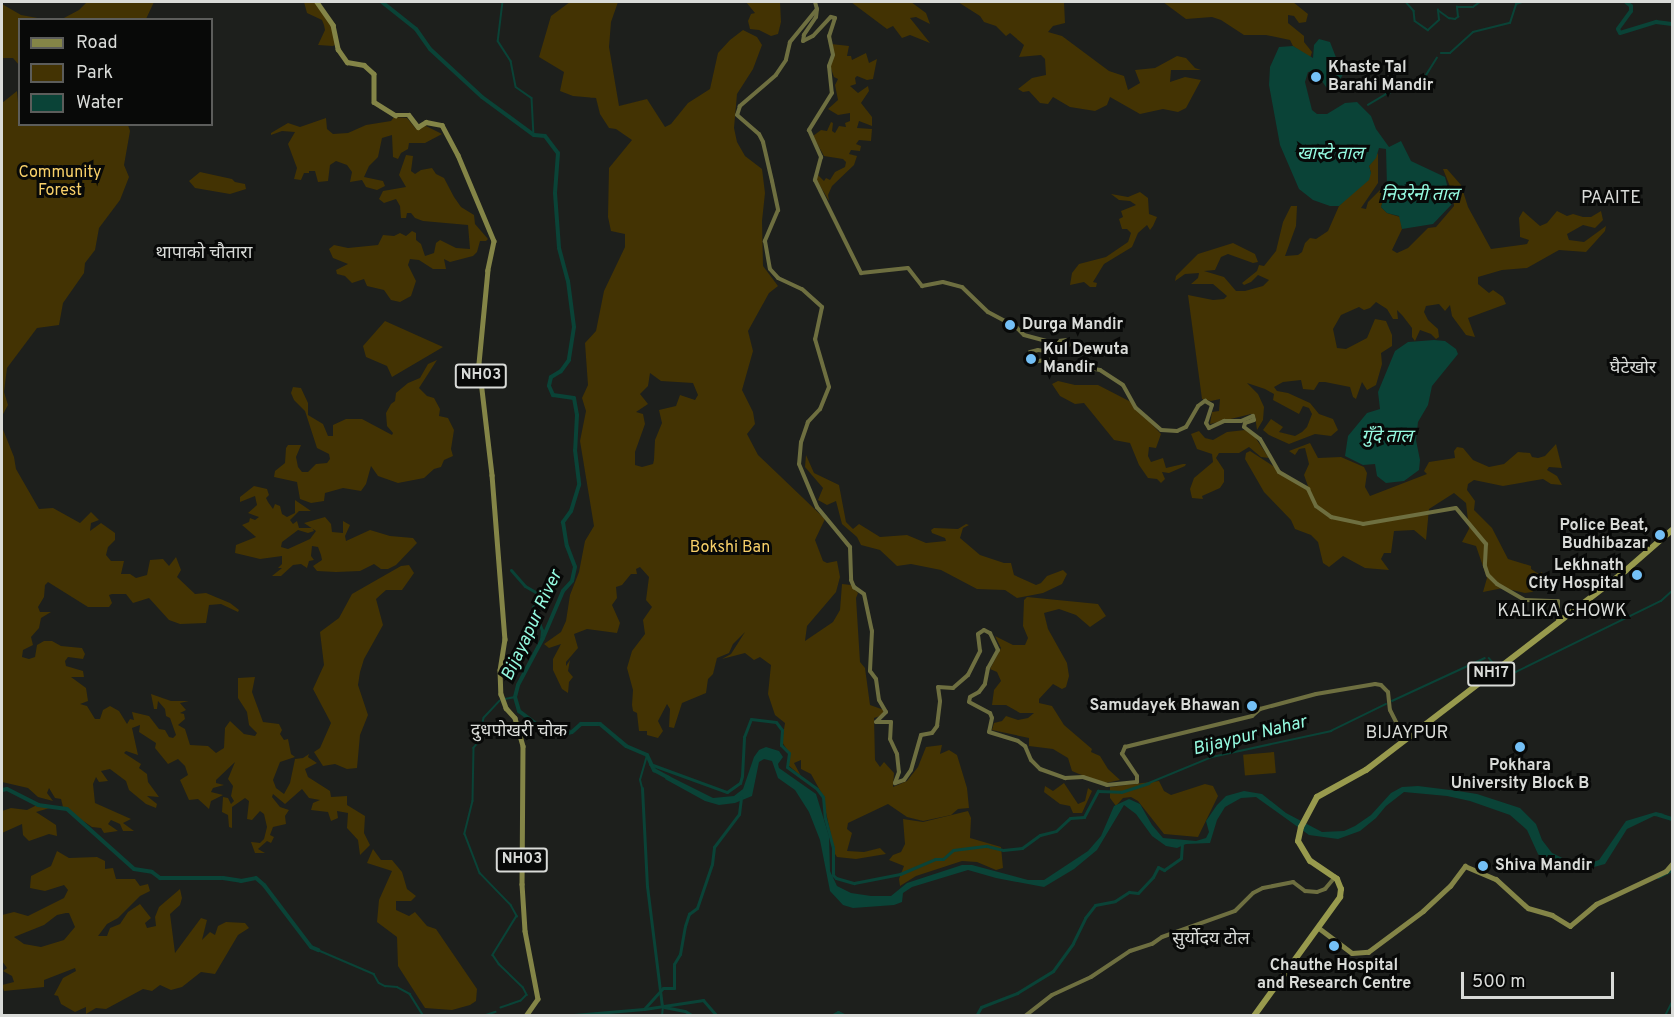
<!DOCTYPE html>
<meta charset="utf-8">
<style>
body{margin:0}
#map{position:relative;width:1674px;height:1017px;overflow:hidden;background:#1d1f1c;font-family:Overpass,"Noto Sans Devanagari",sans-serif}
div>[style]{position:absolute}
.green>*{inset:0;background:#433303;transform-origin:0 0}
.water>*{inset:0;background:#0a4337}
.stream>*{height:1.5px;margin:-0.75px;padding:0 0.75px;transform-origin:0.75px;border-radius:0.75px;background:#0a4337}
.canal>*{height:3px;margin:-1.5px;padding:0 1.5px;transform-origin:1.5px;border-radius:1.5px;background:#0a4337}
.river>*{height:4px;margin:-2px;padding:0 2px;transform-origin:2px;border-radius:2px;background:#0a4337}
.secondary>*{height:4px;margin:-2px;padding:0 2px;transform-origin:2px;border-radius:2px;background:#6e6f40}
.primary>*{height:4.5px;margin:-2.25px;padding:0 2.25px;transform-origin:2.25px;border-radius:2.25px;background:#848547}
.highway>*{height:6px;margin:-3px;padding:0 3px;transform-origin:3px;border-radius:3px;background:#989a4d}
.dots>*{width:16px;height:16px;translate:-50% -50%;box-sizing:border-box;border:3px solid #080908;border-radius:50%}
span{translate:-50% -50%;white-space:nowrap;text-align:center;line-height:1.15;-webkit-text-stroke:6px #080908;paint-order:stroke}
.shield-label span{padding:2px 4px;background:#080908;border:2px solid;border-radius:4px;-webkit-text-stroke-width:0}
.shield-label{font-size:15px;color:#d9dbd8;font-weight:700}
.poi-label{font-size:16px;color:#d9dbd8;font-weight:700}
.left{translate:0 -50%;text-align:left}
.right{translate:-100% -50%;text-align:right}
.park-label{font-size:16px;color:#f8d069}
.water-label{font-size:18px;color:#95fbe1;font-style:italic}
.neighbourhood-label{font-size:18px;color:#d9dbd8}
.frame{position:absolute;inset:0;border:3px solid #d9dbd8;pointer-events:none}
.legend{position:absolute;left:18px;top:18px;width:195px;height:108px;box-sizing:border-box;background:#080908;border:2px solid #5c5d5b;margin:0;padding:8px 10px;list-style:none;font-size:18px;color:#d9dbd8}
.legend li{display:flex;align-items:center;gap:12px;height:30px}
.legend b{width:30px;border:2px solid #5c5d5b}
.scale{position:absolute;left:1461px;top:972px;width:153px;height:27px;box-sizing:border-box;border:3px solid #d9dbd8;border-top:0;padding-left:8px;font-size:18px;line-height:21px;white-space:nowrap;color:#d9dbd8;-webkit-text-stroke:4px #080908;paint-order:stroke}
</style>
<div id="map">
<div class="green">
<div style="clip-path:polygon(87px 2px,154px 2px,146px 19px,62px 19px,79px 10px)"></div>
<div style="clip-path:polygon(304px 2px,316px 2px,331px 24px,336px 44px,333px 46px,318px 45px,325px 30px,324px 25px,322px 20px,307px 13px)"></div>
<div style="clip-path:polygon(evenodd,570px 2px,618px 2px,611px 22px,609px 47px,619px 106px,647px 99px,665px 127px,671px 124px,688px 103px,710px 89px,718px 53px,730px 40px,743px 30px,757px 37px,762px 45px,753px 69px,737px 94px,734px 128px,737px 142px,745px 156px,762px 169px,765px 193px,762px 221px,763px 266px,778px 286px,769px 293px,748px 331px,753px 351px,742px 390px,753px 412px,755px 424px,747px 434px,758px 455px,825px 519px,815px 540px,823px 561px,827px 563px,837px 561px,840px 577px,836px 592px,807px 626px,805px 641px,833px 622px,840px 610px,842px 584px,851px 585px,858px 593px,856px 598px,860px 662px,865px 668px,870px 705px,884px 710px,883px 715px,874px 718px,875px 760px,880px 767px,884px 762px,894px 773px,893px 787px,907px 781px,918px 767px,926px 747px,942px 745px,940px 754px,949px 750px,957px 755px,967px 788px,969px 808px,958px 809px,951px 815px,923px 821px,907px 817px,888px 804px,848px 823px,847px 829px,852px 833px,847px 851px,864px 852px,880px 848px,886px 854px,856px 859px,837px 857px,835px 854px,822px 794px,811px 774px,801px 769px,801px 760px,794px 763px,801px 776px,788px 765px,790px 754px,782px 742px,785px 723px,775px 715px,768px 694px,771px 665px,760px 657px,754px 660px,745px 653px,722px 659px,731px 654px,745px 632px,733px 644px,729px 653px,717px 658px,713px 674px,708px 679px,706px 693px,682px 703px,674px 728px,669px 727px,670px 709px,667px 704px,658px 721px,663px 731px,658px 738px,647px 735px,647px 731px,639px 731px,637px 713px,633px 711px,632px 705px,633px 690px,627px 668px,632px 651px,645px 634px,643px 620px,652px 607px,646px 600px,649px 577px,640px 567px,636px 569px,637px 574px,631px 574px,622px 585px,616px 587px,617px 598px,612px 605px,620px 623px,617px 633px,587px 629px,574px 634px,578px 648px,566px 662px,566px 666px,570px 660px,568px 671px,573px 677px,569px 682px,568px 693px,562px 689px,553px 670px,553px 659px,561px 644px,549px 648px,544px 644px,561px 632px,566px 621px,570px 595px,579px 572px,585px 541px,594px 526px,580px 441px,586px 411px,582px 398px,588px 385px,585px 343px,596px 331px,604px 291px,625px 247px,625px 234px,611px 231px,608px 217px,609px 168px,632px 140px,616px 129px,609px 128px,600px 114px,596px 98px,573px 96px,560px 91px,564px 72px,539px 57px,551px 16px,570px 2px,650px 373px,661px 381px,693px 383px,698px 395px,695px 400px,680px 395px,676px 406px,659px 410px,662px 423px,655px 440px,654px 460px,653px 464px,642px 467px,635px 465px,635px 452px,645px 424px,643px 414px,636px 412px,648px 404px,640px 394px,648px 386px,650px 373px)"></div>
<div style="clip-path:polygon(746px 2px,780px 2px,781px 22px,778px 34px,771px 36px,759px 30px,750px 29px,748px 21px,751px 14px,755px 13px)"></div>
<div style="clip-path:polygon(851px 2px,911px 2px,926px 13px,930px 24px,916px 17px,910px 18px,930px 43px,910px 35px,902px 38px,893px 26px,887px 29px)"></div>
<div style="clip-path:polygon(958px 2px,1064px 2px,1065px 23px,1053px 26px,1048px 32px,1062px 36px,1109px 71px,1124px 76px,1128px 90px,1140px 83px,1135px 70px,1155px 68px,1177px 56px,1186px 58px,1195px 68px,1201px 70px,1171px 70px,1170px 82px,1185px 77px,1201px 80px,1186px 108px,1178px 112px,1163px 109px,1140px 114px,1110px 97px,1107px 105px,1095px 111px,1070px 107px,1053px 97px,1048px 104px,1040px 103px,1029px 91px,1023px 92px,1018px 89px,1032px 78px,1046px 75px,1045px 59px,1041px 55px,1019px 57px,1024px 45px,1010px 33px,1006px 36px,996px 26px,984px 22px,980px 16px)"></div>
<div style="clip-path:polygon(1163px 2px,1293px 2px,1308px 14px,1306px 22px,1299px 23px,1294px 16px,1288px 15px,1288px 23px,1304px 36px,1304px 42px,1312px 52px,1310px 58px,1306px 55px,1293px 46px,1290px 40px,1266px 35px,1244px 35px,1221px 20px,1212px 17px,1186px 19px)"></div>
<div style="clip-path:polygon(2px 4px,21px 15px,43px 19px,20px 20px,19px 65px,13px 58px,2px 58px)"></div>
<div style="clip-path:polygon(831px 44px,849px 46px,847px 56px,851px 56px,852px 60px,866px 53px,869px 63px,877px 59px,873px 79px,867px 80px,857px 76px,855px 78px,856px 84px,850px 86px,858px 93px,868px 86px,869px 91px,861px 103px,872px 117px,872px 126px,859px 121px,857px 128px,872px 129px,871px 141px,859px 140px,856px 144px,861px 146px,860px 151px,851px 150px,849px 154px,857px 156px,854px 165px,832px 186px,828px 195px,829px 201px,816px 179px,818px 175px,824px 181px,826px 178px,830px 180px,835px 172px,845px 167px,846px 162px,843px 159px,824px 156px,813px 136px,821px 130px,827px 131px,831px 122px,833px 123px,832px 131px,835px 133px,839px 126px,846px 127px,845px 123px,850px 121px,850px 113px,838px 115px,828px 109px,838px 100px,835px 85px,838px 79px,834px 77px,830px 66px,834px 56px)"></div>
<div style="clip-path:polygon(17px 91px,20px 124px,128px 125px,130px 131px,124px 165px,129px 177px,120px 200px,99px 228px,95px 250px,85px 263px,84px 273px,63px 303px,59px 325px,37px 328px,7px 368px,4px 392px,8px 405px,2px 416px,2px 103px)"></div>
<div style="clip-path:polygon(394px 117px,407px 118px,416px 129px,426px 126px,442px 134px,425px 143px,409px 143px,408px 149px,401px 153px,398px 159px,393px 157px,392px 135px,382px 138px,378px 157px,369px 166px,364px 177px,383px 181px,385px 186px,377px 190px,366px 187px,362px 180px,350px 182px,352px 172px,347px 165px,336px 161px,330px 165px,328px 181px,318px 182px,315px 171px,309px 171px,309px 173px,304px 173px,301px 180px,294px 179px,297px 168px,288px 144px,295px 132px,282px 131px,271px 135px,271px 133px,288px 123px,300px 127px,326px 118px,327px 129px,333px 134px,348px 133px,366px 125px,391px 121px)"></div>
<div style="clip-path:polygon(1378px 153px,1378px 183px,1361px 208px,1366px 209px,1368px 202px,1380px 190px,1386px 191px,1381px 207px,1387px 213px,1400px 217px,1402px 229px,1392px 250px,1397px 253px,1408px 248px,1428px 228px,1436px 227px,1454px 206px,1453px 194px,1443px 169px,1447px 169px,1461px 185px,1468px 207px,1491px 249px,1527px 244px,1529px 240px,1520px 237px,1520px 233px,1519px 218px,1523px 211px,1540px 226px,1547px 223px,1557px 211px,1567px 216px,1573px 214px,1583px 217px,1591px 217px,1601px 211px,1603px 220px,1595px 228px,1583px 225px,1567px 234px,1569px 240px,1584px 242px,1606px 226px,1605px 231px,1586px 252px,1559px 250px,1527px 268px,1502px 270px,1478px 277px,1478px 284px,1489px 293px,1493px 290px,1503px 297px,1506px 304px,1468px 318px,1475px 337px,1466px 335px,1452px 316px,1450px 305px,1445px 311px,1439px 304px,1426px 306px,1424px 312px,1428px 320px,1438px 329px,1439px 337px,1436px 339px,1431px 334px,1420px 330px,1415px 341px,1412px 337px,1412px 328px,1402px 315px,1397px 310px,1398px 319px,1393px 319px,1387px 309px,1376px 302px,1370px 308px,1364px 310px,1359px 307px,1341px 315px,1333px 329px,1337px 348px,1346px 349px,1367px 338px,1375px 319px,1386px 321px,1392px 335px,1392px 346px,1381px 353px,1382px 364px,1376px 385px,1367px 390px,1362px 382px,1356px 399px,1353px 397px,1350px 387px,1325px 382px,1319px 382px,1314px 390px,1303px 389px,1301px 380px,1283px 382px,1274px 387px,1277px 391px,1288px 393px,1310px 403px,1319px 414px,1333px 419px,1338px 430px,1331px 436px,1315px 434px,1289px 444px,1269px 435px,1263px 430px,1271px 419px,1283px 427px,1279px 432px,1295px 436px,1302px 432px,1307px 427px,1312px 414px,1309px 408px,1303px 406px,1299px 414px,1273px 400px,1274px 394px,1265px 389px,1247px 383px,1258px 394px,1264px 407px,1263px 420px,1257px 430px,1255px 416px,1251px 414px,1210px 424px,1212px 412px,1219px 411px,1220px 399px,1211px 401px,1202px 399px,1188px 295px,1213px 300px,1224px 299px,1227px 296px,1213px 284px,1191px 284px,1198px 278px,1199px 273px,1185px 274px,1175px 281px,1176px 276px,1198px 254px,1233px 243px,1255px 254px,1258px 262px,1253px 263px,1228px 254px,1221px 257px,1215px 270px,1204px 271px,1224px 277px,1236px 291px,1245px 291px,1263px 286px,1269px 280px,1258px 275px,1251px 282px,1244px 285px,1242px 283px,1257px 271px,1259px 265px,1264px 266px,1276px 251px,1283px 222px,1291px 206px,1297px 206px,1296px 226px,1285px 256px,1298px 255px,1302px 252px,1305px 243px,1310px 238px,1316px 239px,1328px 231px,1339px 206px,1371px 173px,1369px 166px)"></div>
<div style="clip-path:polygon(406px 155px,413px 156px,411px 171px,415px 174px,421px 170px,432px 168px,436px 174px,444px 178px,454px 197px,461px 207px,474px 215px,475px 224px,488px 239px,486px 241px,480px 241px,477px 252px,473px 256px,450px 262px,444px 259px,446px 269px,433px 269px,419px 260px,410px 259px,408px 265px,416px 281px,411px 296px,400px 302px,391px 300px,384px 290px,367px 286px,364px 279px,352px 283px,345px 276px,337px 274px,336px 270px,348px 264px,333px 258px,329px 249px,334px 245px,348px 248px,378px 245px,383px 235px,394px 236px,400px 233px,406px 236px,412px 231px,416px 233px,416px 240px,421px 244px,425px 256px,434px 253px,436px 243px,440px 240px,456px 248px,470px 249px,468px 225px,423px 221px,415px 218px,411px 213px,407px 213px,406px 218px,401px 218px,400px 206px,396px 199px,384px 203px,379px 199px,383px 191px,406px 187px,399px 175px)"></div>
<div style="clip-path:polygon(200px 172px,232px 179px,235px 182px,245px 184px,246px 189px,230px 194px,195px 188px,189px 181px)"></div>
<div style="clip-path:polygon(1140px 192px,1148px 198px,1149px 214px,1157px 217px,1153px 226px,1150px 230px,1147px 225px,1138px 233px,1132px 247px,1104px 264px,1093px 282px,1097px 283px,1096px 287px,1090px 287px,1084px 282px,1070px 285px,1072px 273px,1079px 264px,1106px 257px,1128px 242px,1131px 233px,1127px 229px,1122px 229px,1119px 219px,1123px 217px,1121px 211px,1136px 205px,1130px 201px,1119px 200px,1111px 194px,1128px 197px)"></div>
<div style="clip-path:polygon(385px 321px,443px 347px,392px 377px,387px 366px,366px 357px,363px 346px)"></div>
<div style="clip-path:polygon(437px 360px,419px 388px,427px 396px,434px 398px,440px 409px,439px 416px,448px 418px,454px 430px,451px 449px,453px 456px,444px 460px,441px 467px,434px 469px,424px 478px,398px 483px,378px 476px,371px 466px,366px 484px,361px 491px,343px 488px,325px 493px,324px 501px,311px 503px,300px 499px,297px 482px,274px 477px,275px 471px,285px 463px,286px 448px,288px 445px,301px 445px,296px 457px,298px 467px,302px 472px,308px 472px,316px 464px,327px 463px,330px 459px,329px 454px,317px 448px,305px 411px,294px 400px,291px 393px,293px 387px,301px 388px,308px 403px,308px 415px,323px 424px,328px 436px,333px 436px,333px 425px,346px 419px,362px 419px,392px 435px,393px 433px,387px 426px,386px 413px,391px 404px,395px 401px,396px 393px,408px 383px,420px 378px,428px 364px)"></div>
<div style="clip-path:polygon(1058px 381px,1075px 385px,1098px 385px,1131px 402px,1161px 434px,1156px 448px,1149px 447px,1148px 456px,1151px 462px,1163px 458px,1166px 468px,1183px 464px,1186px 464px,1185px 466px,1169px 473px,1162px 472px,1165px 479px,1161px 483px,1157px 479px,1148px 478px,1139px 465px,1130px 443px,1114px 440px,1084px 403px,1075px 404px,1060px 396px,1052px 384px)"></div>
<div style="clip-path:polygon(2px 427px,14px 457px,16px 469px,39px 509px,53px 508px,80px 523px,91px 512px,99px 520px,91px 523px,90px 531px,101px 523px,115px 533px,115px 540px,108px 547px,106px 555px,111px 561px,124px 561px,121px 574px,130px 574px,136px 578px,147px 575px,150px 560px,163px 559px,169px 566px,176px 557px,181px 570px,177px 577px,195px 594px,206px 593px,230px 603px,239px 610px,238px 612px,221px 604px,209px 605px,206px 623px,180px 624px,169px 620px,149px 598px,133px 603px,126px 594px,112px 594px,109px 595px,112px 603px,109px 607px,88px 607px,48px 582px,45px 585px,44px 597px,38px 607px,40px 612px,51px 612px,41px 618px,39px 628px,31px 637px,33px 645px,23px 650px,22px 657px,29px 659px,35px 657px,37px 645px,44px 641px,52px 641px,61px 646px,82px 648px,85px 654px,83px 659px,68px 657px,65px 661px,66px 666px,83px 671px,84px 677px,71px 677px,86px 688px,88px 701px,80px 704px,87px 706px,95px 719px,100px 719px,103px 710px,110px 706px,119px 711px,127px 724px,130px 719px,134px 720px,132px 712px,149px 716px,159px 729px,165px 730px,169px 737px,173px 738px,176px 735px,170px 718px,166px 716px,165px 709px,158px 701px,157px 709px,154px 709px,151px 694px,171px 701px,189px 701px,180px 703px,186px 710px,180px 713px,184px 714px,185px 719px,178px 725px,185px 729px,190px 745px,208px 746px,216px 753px,224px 748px,225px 728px,230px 721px,244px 734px,255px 736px,257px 733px,249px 725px,247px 712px,238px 698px,238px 678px,255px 677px,252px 692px,263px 722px,279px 724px,282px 730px,280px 734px,284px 740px,288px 739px,291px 754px,295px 757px,280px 762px,273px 780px,276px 788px,284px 794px,290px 783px,295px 759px,303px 758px,309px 754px,308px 757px,317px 763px,305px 769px,308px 777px,330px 791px,331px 797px,347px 796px,347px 805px,365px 816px,364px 833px,370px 845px,360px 855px,358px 840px,347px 828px,348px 813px,337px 811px,338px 818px,331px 821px,328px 812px,311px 810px,313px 803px,320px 800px,309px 798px,302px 789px,285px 804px,273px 794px,272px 797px,280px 807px,289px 810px,285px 816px,286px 824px,273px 827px,270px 835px,274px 837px,271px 843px,267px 841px,258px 849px,265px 853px,255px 853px,251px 842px,260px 843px,264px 839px,267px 827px,264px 814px,260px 811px,252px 820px,247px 819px,249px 801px,245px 798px,232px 807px,232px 828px,229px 827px,228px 815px,222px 812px,223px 797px,228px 798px,231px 804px,234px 801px,231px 796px,233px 786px,228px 779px,235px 762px,216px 780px,216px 783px,224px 785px,213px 788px,211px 792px,223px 795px,211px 801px,209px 809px,198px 799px,189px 800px,180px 780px,188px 775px,185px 766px,178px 759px,168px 764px,155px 748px,156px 743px,139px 732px,140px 725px,132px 728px,138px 755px,126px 751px,124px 753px,141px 764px,139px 768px,147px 774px,148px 782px,159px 797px,147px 796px,157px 804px,156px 808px,146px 804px,129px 790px,126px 781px,110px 769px,101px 771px,108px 781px,99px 782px,96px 777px,93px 784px,95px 803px,131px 819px,123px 823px,134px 831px,123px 831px,120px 824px,111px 820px,108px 824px,118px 831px,104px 833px,101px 828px,92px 827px,63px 807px,61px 799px,55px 798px,49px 788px,47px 793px,53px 801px,38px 797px,28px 788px,2px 782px)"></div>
<div style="clip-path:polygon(1245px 430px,1255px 437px,1269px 458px,1261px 457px,1249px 447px,1239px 453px,1219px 453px,1216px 458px,1224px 470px,1224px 482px,1220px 488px,1202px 496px,1203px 499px,1192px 498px,1190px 489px,1194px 478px,1213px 462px,1212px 454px,1197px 449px,1191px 434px,1199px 431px,1205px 438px,1213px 440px,1227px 432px)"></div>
<div style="clip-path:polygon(1310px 443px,1318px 458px,1341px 457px,1364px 467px,1367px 473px,1365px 487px,1370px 496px,1427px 474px,1424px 471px,1429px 462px,1455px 458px,1454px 451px,1457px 447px,1463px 448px,1473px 460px,1489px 467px,1504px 464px,1518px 452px,1530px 453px,1532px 457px,1538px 458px,1545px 456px,1556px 444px,1562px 468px,1549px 467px,1547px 470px,1557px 476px,1562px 485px,1551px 484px,1543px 479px,1503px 486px,1474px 480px,1468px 484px,1467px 490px,1475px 501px,1474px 510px,1492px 528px,1508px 559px,1531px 566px,1531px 569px,1539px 574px,1542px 572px,1544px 583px,1532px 592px,1525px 593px,1503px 588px,1483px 592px,1487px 578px,1476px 546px,1462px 542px,1469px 529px,1466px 503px,1454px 493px,1429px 509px,1426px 540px,1414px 530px,1394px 531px,1391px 553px,1384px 553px,1381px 559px,1389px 570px,1365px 568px,1343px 556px,1329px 567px,1323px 563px,1318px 542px,1311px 535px,1295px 529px,1291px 520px,1264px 492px,1245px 459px,1246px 453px,1250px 451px,1309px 489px,1304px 475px,1309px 464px,1305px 448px,1299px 449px,1295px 455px,1289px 451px)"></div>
<div style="clip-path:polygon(806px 455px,814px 473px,839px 485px,846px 522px,853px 529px,859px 524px,880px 537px,907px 535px,926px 543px,946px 541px,945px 538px,932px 533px,931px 530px,934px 528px,958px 529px,966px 524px,969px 525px,963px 528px,960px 538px,980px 555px,1004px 563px,1011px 563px,1014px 575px,1036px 585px,1041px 583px,1047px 576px,1063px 570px,1067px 574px,1062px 584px,1043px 593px,1017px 598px,1005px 590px,977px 589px,941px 570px,911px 564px,897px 566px,880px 550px,861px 545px,857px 537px,842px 524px,836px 501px,827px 505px,818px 500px,823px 488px,805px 467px)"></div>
<div style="clip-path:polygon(254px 486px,267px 489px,269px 495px,266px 498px,268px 502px,273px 509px,275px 504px,280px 506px,282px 514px,287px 517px,295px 513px,295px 500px,311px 511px,299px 511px,290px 520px,293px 524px,297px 521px,299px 528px,312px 528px,314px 531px,308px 533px,298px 530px,282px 542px,281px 547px,288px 549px,310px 539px,316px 531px,304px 523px,325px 517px,331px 524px,332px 532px,343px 533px,343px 521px,350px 525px,345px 536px,346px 541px,370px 530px,390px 536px,413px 538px,417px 543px,396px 565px,388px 569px,381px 569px,374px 564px,360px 571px,336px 572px,317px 571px,313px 566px,322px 560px,321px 555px,318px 547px,312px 546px,311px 556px,314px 560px,309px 561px,307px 568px,301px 564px,293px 565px,281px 576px,272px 576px,282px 568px,278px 568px,282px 564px,282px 556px,260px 559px,235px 553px,236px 545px,256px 537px,242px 525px,249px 522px,250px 518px,255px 520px,259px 517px,248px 513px,257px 505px,255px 496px,240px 502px,240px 497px)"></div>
<div style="clip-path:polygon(409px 565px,414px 573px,402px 590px,386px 590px,376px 599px,383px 625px,364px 659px,360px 672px,358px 685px,368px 715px,360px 735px,357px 768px,347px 769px,335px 764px,323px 766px,314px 752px,320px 748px,331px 723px,313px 689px,324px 665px,320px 632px,339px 618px,352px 594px,401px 566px)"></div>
<div style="clip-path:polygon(1027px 597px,1098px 604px,1106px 616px,1090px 627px,1076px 615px,1059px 609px,1044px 613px,1048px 629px,1067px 663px,1069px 676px,1066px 687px,1062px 689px,1053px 684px,1039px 699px,1039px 703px,1052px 706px,1064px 725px,1092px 749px,1091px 752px,1100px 756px,1108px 769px,1120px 780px,1106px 783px,1079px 774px,1072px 771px,1068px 758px,1053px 749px,1029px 746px,1029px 738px,992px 730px,994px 723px,1002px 721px,1006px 716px,1018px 720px,1028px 718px,1034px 713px,1020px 713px,1006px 705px,992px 705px,994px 690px,1001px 681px,997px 672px,990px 669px,1001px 648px,995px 636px,1013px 645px,1025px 645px,1028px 638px,1023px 626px,1024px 600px)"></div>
<div style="left:1274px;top:752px;width:21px;height:31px;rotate:85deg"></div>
<div style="clip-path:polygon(1159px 781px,1164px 791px,1171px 795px,1205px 784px,1213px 786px,1218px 796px,1198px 837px,1164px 834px,1138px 801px,1131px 797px,1123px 798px,1116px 806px,1110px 798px,1110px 787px)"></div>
<div style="clip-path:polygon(1064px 783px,1078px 804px,1085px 801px,1088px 788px,1092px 791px,1082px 813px,1073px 813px,1070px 806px,1060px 804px,1044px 792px,1045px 786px,1053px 791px)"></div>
<div style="clip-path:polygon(35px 806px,56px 806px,36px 812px,56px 825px,57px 836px,49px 834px,29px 841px,23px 835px,22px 824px,2px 833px,2px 811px,11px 808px,27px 810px)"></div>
<div style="clip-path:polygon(968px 811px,971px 818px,970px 838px,1001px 847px,1003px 868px,996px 870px,977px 862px,962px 861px,916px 876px,900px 886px,899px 879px,904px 866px,889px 860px,893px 855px,901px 852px,905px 844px,903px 819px,923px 822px)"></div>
<div style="clip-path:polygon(373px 849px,381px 860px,392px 860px,402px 872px,407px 889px,416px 896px,411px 901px,396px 901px,396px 910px,409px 916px,415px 912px,427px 926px,436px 929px,477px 989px,476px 1001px,470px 1005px,452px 1010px,425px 1008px,398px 966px,397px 937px,377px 922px,379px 900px,392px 871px,367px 863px)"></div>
<div style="clip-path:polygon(evenodd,57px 851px,69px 858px,97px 857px,105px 861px,105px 869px,113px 868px,116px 879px,135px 879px,140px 886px,148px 884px,150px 891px,140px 896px,118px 918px,107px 924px,98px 936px,107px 936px,110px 928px,120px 924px,128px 912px,140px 904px,151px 918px,145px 923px,147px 928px,156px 926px,155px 917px,159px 907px,180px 889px,182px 898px,180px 905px,170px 914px,175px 953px,201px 918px,207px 920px,202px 940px,210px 932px,215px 935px,218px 926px,226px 922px,245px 923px,249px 928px,238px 935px,215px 974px,201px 972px,182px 987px,171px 990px,160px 985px,152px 991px,143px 989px,106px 1009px,96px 1008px,86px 1014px,86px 1007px,75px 1012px,61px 1004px,58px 996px,54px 995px,63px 978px,76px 971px,75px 968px,44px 980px,44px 987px,4px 991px,2px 985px,14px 982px,12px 976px,3px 971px,7px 968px,2px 961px,2px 915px,14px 912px,28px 916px,64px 898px,68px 890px,64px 885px,45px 891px,30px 888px,31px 876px,51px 866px,57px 851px,66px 913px,69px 913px,75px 927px,64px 940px,41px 947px,24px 944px,14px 937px,44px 925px,57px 915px,66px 913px)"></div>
</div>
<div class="water">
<div style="clip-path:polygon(1319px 39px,1330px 42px,1337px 60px,1345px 70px,1339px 82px,1328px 90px,1315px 71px,1308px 72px,1305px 82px,1312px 110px,1317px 114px,1327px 114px,1345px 103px,1357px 102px,1371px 116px,1376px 129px,1389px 147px,1401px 141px,1411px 161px,1445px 177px,1452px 204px,1433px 224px,1402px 229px,1399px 216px,1387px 213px,1381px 207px,1387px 187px,1386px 149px,1379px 148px,1376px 158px,1369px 166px,1371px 173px,1369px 180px,1339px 206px,1330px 206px,1313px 200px,1299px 189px,1280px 145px,1269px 85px,1270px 67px,1279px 47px,1293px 46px,1313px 58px,1314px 45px)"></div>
<div style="clip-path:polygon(1434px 340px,1445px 341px,1456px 349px,1458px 354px,1432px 386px,1428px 405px,1418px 422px,1416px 440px,1420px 460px,1419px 470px,1404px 481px,1386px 483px,1377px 476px,1375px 464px,1363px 465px,1345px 456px,1348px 436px,1367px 413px,1380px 409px,1378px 392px,1395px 351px,1408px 342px)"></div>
<div style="clip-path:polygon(766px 747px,779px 751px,783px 757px,778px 764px,779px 768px,816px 794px,829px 836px,830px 871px,837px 886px,851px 893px,871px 896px,891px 896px,907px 883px,962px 865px,972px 865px,1028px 880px,1044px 880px,1088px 851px,1101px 836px,1114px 806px,1129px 799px,1140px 804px,1152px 825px,1163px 838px,1196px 841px,1206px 838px,1209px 832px,1206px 821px,1217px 805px,1226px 796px,1244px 791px,1262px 794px,1286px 813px,1322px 832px,1344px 831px,1355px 826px,1371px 815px,1391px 793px,1402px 787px,1418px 786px,1458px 791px,1477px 794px,1520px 808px,1536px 824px,1542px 840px,1552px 853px,1573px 863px,1584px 865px,1599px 860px,1626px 821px,1656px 812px,1664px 814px,1661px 817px,1654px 816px,1627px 829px,1605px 864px,1583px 870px,1560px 867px,1546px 862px,1538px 854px,1527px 830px,1510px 815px,1470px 801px,1447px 796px,1404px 792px,1386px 806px,1376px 818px,1360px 831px,1338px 839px,1309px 835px,1256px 797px,1241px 798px,1225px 807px,1217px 820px,1210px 843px,1186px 844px,1177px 848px,1166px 846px,1152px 836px,1136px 814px,1124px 805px,1097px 850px,1074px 869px,1044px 887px,996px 878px,968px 870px,912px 887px,903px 893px,902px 902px,894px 905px,853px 908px,843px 905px,830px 891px,820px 840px,809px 812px,795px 790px,778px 778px,772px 761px,764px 759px,759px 762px,752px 796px,735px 803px,719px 805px,705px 801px,665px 779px,667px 775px,713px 798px,734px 796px,743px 789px,754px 757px,759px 750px)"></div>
</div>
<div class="stream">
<div style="left:503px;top:2px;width:39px;rotate:97deg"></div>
<div style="left:498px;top:41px;width:24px;rotate:57deg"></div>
<div style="left:511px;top:61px;width:26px;rotate:79deg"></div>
<div style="left:516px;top:87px;width:19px;rotate:35deg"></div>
<div style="left:532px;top:98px;width:37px;rotate:87deg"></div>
<div style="left:1406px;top:2px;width:12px;rotate:48deg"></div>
<div style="left:1414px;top:11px;width:10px;rotate:84deg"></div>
<div style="left:1415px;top:21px;width:16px;rotate:35deg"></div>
<div style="left:1428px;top:30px;width:15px;rotate:-42deg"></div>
<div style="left:1439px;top:20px;width:10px;rotate:-96deg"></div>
<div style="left:1438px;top:10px;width:14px;rotate:36deg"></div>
<div style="left:1449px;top:18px;width:6px;rotate:9deg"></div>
<div style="left:1455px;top:19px;width:4px;rotate:-34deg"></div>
<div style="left:1458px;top:17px;width:10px;rotate:-96deg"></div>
<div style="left:1457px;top:7px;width:16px"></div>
<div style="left:1473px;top:7px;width:9px;rotate:-36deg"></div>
<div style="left:1482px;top:2px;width:5px"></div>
<div style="left:1441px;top:53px;width:9px"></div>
<div style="left:1450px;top:53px;width:31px;rotate:-42deg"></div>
<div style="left:1473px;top:32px;width:38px;rotate:-14deg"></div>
<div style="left:1510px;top:23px;width:20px;rotate:-72deg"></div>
<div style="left:1516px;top:4px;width:6px;rotate:-18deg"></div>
<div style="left:1368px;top:105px;width:21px;rotate:-31deg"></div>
<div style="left:1386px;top:94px;width:40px;rotate:-21deg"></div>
<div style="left:1423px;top:80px;width:26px;rotate:-58deg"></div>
<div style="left:1489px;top:658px;width:9px;rotate:49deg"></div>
<div style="left:1500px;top:671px;width:9px;rotate:21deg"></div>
<div style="left:1508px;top:674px;width:8px;rotate:-14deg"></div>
<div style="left:1516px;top:672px;width:161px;rotate:-26.1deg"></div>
<div style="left:1661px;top:601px;width:15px;rotate:-42deg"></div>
<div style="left:505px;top:699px;width:10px;rotate:-11deg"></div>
<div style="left:500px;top:701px;width:23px;rotate:133deg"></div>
<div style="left:484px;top:718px;width:25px;rotate:102deg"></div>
<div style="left:479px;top:742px;width:8px;rotate:130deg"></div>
<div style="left:474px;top:748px;width:53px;rotate:91.1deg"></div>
<div style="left:473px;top:801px;width:34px;rotate:104deg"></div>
<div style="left:465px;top:834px;width:42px;rotate:69deg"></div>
<div style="left:480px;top:873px;width:45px;rotate:45.9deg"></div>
<div style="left:511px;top:905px;width:13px;rotate:61deg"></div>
<div style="left:517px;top:916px;width:46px;rotate:121.6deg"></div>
<div style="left:493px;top:955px;width:11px;rotate:56deg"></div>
<div style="left:499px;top:964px;width:33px;rotate:44deg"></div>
<div style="left:523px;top:987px;width:9px;rotate:63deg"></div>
<div style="left:527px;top:995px;width:8px;rotate:135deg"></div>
<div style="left:521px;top:1001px;width:21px;rotate:161deg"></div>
<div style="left:1392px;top:701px;width:102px;rotate:-24.8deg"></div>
<div style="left:1149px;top:783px;width:68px;rotate:-22.4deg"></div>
<div style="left:1212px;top:757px;width:122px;rotate:-12.3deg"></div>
<div style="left:1331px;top:731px;width:61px;rotate:-26.1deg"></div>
<div style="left:642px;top:788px;width:8px;rotate:-104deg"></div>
<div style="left:640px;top:780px;width:26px;rotate:-74deg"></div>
<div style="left:318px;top:950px;width:61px;rotate:23.2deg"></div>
<div style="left:374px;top:974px;width:10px;rotate:61deg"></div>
<div style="left:379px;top:983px;width:7px;rotate:27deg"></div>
<div style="left:385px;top:986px;width:12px;rotate:5deg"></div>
<div style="left:397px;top:987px;width:15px;rotate:28deg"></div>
<div style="left:410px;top:994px;width:26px;rotate:58deg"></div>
<div style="left:483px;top:1016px;width:13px;rotate:-18deg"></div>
<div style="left:662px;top:1016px;width:10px;rotate:-84deg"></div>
<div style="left:1665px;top:1016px;width:16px;rotate:-63deg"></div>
</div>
<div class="canal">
<div style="left:511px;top:570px;width:21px;rotate:49deg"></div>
<div style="left:525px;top:586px;width:20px;rotate:30deg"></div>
<div style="left:542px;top:596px;width:14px;rotate:129deg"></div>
<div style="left:533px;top:607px;width:25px;rotate:69deg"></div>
<div style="left:542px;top:630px;width:11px;rotate:95deg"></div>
<div style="left:650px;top:764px;width:82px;rotate:20deg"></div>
<div style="left:727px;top:792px;width:16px;rotate:-35deg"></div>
<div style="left:740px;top:783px;width:7px;rotate:-74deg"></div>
<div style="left:742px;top:776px;width:39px;rotate:-87deg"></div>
<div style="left:744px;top:737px;width:19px;rotate:-69deg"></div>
<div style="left:751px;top:719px;width:25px;rotate:7deg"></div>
<div style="left:776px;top:722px;width:10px;rotate:53deg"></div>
<div style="left:782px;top:730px;width:15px;rotate:94deg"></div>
<div style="left:781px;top:745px;width:11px;rotate:45deg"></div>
<div style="left:789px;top:753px;width:14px;rotate:98deg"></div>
<div style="left:787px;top:767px;width:37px;rotate:36deg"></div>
<div style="left:817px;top:789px;width:10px;rotate:53deg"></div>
<div style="left:823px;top:797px;width:21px;rotate:85deg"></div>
<div style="left:825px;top:818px;width:30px;rotate:75deg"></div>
<div style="left:833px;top:847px;width:28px;rotate:90deg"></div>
<div style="left:833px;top:875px;width:4px;rotate:45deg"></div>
<div style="left:836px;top:878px;width:19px;rotate:16deg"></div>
<div style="left:854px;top:883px;width:47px;rotate:-11.1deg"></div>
<div style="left:900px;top:874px;width:38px;rotate:-23deg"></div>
<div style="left:935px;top:859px;width:8px"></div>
<div style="left:943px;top:859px;width:13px;rotate:-42deg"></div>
<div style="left:953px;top:850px;width:34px;rotate:-7deg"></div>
<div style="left:987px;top:846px;width:16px;rotate:14deg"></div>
<div style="left:1003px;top:850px;width:19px;rotate:-6deg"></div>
<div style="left:1022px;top:848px;width:22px;rotate:-36deg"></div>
<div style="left:1040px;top:835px;width:16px;rotate:-14deg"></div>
<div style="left:1056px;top:831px;width:19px;rotate:-43deg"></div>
<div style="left:1070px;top:818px;width:14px;rotate:-4deg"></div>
<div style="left:1084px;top:817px;width:30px;rotate:-62deg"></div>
<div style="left:1098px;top:791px;width:23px;rotate:2deg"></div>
<div style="left:1121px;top:792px;width:29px;rotate:-18deg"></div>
<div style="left:642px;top:788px;width:98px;rotate:87.1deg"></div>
<div style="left:647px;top:886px;width:121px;rotate:82.9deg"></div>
<div style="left:1658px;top:877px;width:16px;rotate:-27deg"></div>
<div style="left:664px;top:1007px;width:21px;rotate:11deg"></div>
<div style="left:685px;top:1011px;width:9px;rotate:32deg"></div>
<div style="left:644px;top:1009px;width:28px;rotate:-48deg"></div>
<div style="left:663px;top:988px;width:11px"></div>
<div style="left:674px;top:988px;width:24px;rotate:-90deg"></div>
<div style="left:674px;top:964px;width:12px;rotate:-59deg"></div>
<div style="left:680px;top:954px;width:28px;rotate:-80deg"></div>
<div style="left:685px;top:926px;width:13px;rotate:-72deg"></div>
<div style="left:689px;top:914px;width:10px;rotate:-37deg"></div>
<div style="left:697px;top:908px;width:46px;rotate:-71.2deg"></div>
<div style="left:712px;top:864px;width:17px;rotate:-83deg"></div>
<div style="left:714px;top:847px;width:41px;rotate:-52.9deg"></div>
<div style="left:739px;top:814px;width:17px;rotate:-83deg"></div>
<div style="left:562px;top:1016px;width:82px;rotate:-4.9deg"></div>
<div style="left:644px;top:1009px;width:60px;rotate:-8.7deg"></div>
<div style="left:703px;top:1000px;width:21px;rotate:49deg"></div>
<div style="left:831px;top:1016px;width:8px;rotate:-30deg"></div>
<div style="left:838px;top:1012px;width:9px;rotate:27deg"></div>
<div style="left:976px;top:1016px;width:10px;rotate:-61deg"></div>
<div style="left:981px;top:1007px;width:39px;rotate:-21deg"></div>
<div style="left:1017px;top:993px;width:42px;rotate:-31.4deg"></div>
<div style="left:1053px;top:971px;width:34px;rotate:-54deg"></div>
<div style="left:1073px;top:943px;width:28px;rotate:-64deg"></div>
<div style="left:1085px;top:918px;width:16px;rotate:-52deg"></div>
<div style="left:1095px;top:905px;width:20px;rotate:-11deg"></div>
<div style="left:1115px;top:901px;width:17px;rotate:-33deg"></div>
<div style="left:1129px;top:892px;width:9px;rotate:6deg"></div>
<div style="left:1138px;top:893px;width:22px;rotate:-47deg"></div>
<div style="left:1153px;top:877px;width:11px;rotate:-63deg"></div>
<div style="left:1158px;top:867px;width:7px;rotate:27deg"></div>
<div style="left:1164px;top:870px;width:21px;rotate:-35deg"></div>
<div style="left:1181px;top:858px;width:13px;rotate:-86deg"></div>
</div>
<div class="river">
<div style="left:382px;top:2px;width:43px;rotate:38.5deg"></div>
<div style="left:416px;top:29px;width:24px;rotate:55deg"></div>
<div style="left:430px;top:49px;width:71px;rotate:42.7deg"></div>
<div style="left:482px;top:97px;width:64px;rotate:36.2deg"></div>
<div style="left:534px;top:135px;width:11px;rotate:5deg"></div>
<div style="left:545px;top:136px;width:21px;rotate:53deg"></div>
<div style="left:558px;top:153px;width:40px;rotate:94.3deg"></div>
<div style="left:555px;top:193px;width:55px;rotate:85.8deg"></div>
<div style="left:559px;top:248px;width:34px;rotate:75deg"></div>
<div style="left:568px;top:281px;width:46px;rotate:82.6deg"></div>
<div style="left:574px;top:327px;width:33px;rotate:99deg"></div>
<div style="left:569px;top:360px;width:14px;rotate:126deg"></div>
<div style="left:561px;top:371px;width:12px;rotate:149deg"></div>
<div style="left:551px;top:377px;width:9px;rotate:103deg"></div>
<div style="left:549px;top:386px;width:10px;rotate:66deg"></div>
<div style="left:553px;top:395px;width:21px;rotate:8deg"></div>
<div style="left:574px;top:398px;width:17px;rotate:80deg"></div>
<div style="left:577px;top:415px;width:35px;rotate:93deg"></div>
<div style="left:575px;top:450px;width:35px;rotate:83deg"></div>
<div style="left:579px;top:485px;width:27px;rotate:107deg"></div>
<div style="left:571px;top:511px;width:14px;rotate:126deg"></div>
<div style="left:563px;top:522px;width:24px;rotate:81deg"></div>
<div style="left:567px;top:546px;width:22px;rotate:69deg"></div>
<div style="left:575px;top:567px;width:14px;rotate:102deg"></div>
<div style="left:572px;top:581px;width:13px;rotate:132deg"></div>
<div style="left:563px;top:591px;width:51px;rotate:113.1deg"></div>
<div style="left:543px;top:638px;width:53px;rotate:118deg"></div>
<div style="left:518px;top:685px;width:12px;rotate:104deg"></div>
<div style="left:515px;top:697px;width:15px;rotate:74deg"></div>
<div style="left:519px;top:711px;width:25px;rotate:37deg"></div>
<div style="left:539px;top:726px;width:23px;rotate:23deg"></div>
<div style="left:560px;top:735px;width:12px;rotate:-14deg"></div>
<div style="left:572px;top:732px;width:12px;rotate:-42deg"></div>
<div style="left:581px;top:724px;width:19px"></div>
<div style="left:600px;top:724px;width:34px;rotate:40deg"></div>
<div style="left:626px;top:746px;width:23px;rotate:23deg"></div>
<div style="left:647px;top:755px;width:17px;rotate:65deg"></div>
<div style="left:654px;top:770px;width:17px;rotate:28deg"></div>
<div style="left:1626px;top:2px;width:6px;rotate:39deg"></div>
<div style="left:1631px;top:6px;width:5px;rotate:90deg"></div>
<div style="left:1631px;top:11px;width:22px;rotate:126deg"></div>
<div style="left:1618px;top:29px;width:4px;rotate:63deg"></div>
<div style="left:1620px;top:33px;width:38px;rotate:-17deg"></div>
<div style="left:1656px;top:22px;width:16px;rotate:7deg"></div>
<div style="left:2px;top:790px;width:5px;rotate:-11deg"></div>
<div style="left:7px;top:789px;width:35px;rotate:27deg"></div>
<div style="left:38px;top:805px;width:29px;rotate:8deg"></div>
<div style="left:67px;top:809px;width:90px;rotate:41.8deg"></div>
<div style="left:134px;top:869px;width:18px;rotate:9deg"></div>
<div style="left:152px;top:872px;width:10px;rotate:37deg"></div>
<div style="left:160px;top:878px;width:63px"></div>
<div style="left:223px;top:878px;width:18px;rotate:9deg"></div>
<div style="left:241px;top:881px;width:15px;rotate:-11deg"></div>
<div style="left:256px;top:878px;width:11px;rotate:41deg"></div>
<div style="left:264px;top:885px;width:78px;rotate:52.8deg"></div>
<div style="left:311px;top:947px;width:8px;rotate:23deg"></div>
<div style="left:1659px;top:815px;width:14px;rotate:17deg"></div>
</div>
<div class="secondary">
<div style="left:815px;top:2px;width:7px;rotate:74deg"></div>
<div style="left:817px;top:9px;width:43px;rotate:129.3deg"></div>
<div style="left:790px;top:42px;width:18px;rotate:103deg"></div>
<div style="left:786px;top:60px;width:18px;rotate:124deg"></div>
<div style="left:776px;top:75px;width:48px;rotate:139.3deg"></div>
<div style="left:740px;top:106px;width:9px;rotate:108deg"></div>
<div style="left:737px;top:115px;width:29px;rotate:41deg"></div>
<div style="left:759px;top:134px;width:9px;rotate:63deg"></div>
<div style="left:763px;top:142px;width:40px;rotate:77deg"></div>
<div style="left:772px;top:181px;width:30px;rotate:78deg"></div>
<div style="left:778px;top:210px;width:34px;rotate:113deg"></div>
<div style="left:765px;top:241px;width:28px;rotate:80deg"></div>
<div style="left:770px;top:269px;width:12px;rotate:48deg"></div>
<div style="left:778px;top:278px;width:26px;rotate:25deg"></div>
<div style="left:802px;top:289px;width:27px;rotate:42deg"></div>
<div style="left:822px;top:307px;width:33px;rotate:102deg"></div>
<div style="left:815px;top:339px;width:50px;rotate:73.7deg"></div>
<div style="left:829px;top:387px;width:24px;rotate:112deg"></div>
<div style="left:820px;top:409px;width:18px;rotate:133deg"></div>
<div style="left:808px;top:422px;width:21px;rotate:109deg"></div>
<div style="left:801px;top:442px;width:22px;rotate:95deg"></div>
<div style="left:799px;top:464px;width:47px;rotate:67.3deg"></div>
<div style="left:817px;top:507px;width:52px;rotate:50.5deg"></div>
<div style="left:850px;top:547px;width:33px;rotate:88deg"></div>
<div style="left:851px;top:580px;width:8px;rotate:67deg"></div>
<div style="left:854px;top:587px;width:12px;rotate:35deg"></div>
<div style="left:864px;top:594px;width:38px;rotate:78deg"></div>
<div style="left:872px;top:631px;width:40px;rotate:92.9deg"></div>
<div style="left:870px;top:671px;width:10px;rotate:53deg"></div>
<div style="left:876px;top:679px;width:21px;rotate:82deg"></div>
<div style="left:879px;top:700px;width:14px;rotate:60deg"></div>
<div style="left:886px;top:712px;width:14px;rotate:135deg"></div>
<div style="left:876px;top:722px;width:15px"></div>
<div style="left:891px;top:722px;width:17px;rotate:93deg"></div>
<div style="left:890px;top:739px;width:17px;rotate:65deg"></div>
<div style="left:897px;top:754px;width:18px;rotate:84deg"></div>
<div style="left:899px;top:772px;width:12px;rotate:110deg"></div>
<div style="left:895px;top:783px;width:9px;rotate:-18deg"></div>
<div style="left:904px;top:780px;width:12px;rotate:-55deg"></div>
<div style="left:911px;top:770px;width:36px;rotate:-74deg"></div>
<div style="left:921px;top:735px;width:11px;rotate:-10deg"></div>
<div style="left:932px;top:733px;width:9px;rotate:-54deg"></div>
<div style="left:937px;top:726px;width:25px;rotate:-83deg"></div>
<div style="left:940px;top:701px;width:14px;rotate:-98deg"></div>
<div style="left:938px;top:687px;width:15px;rotate:4deg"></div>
<div style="left:953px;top:688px;width:20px;rotate:-41deg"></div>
<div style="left:968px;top:675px;width:27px;rotate:-63deg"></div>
<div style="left:980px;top:651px;width:17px;rotate:-97deg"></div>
<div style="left:978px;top:634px;width:7px;rotate:-34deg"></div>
<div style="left:984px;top:630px;width:7px;rotate:27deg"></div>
<div style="left:990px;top:633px;width:19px;rotate:65deg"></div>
<div style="left:998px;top:650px;width:21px;rotate:119deg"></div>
<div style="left:988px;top:668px;width:16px;rotate:101deg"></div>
<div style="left:985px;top:684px;width:10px;rotate:127deg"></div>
<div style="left:979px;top:692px;width:10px;rotate:151deg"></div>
<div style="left:970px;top:697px;width:5px;rotate:101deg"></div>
<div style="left:969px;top:702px;width:24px;rotate:28deg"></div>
<div style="left:990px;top:713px;width:5px;rotate:68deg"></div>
<div style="left:992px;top:718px;width:14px;rotate:102deg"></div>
<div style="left:989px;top:732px;width:30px;rotate:17deg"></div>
<div style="left:1018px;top:741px;width:9px;rotate:36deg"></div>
<div style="left:1025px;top:746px;width:15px;rotate:67deg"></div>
<div style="left:1031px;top:760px;width:13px;rotate:45deg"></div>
<div style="left:1040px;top:769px;width:27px;rotate:20deg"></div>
<div style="left:1065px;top:778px;width:18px;rotate:-3deg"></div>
<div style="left:1083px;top:777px;width:25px;rotate:18deg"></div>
<div style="left:1107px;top:785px;width:30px;rotate:-6deg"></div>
<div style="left:1137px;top:782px;width:6px;rotate:-90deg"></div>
<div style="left:1137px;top:776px;width:27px;rotate:-124deg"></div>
<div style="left:1122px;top:754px;width:8px;rotate:-67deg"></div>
<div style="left:1125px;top:747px;width:131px;rotate:-13.7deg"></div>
<div style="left:1252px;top:716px;width:11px;rotate:-41deg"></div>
<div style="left:1260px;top:709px;width:58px;rotate:-15deg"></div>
<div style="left:1316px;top:694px;width:60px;rotate:-9.6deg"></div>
<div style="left:1375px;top:684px;width:6px;rotate:9deg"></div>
<div style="left:1381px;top:685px;width:10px;rotate:45deg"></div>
<div style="left:1388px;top:692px;width:18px;rotate:84deg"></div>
<div style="left:1390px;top:710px;width:34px;rotate:63deg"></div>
<div style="left:817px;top:9px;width:8px;rotate:97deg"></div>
<div style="left:816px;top:17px;width:22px;rotate:124deg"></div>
<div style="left:804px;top:35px;width:6px;rotate:99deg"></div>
<div style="left:803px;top:41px;width:11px;rotate:-27deg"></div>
<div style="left:813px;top:36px;width:26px;rotate:-47deg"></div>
<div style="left:831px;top:17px;width:4px;rotate:14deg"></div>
<div style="left:835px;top:18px;width:19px;rotate:108deg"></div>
<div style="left:829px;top:36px;width:19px;rotate:78deg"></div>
<div style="left:833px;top:55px;width:12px;rotate:110deg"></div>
<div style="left:829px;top:66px;width:27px;rotate:84deg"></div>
<div style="left:832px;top:93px;width:44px;rotate:121.9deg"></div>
<div style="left:809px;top:130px;width:30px;rotate:66deg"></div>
<div style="left:821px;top:157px;width:24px;rotate:105deg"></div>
<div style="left:815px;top:180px;width:104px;rotate:63.7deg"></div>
<div style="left:861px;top:273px;width:47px;rotate:-6.1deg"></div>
<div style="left:908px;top:268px;width:23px;rotate:52deg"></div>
<div style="left:922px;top:286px;width:21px;rotate:-11deg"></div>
<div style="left:943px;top:282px;width:20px;rotate:15deg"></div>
<div style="left:962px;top:287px;width:36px;rotate:44deg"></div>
<div style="left:988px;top:312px;width:32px;rotate:28deg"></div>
<div style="left:1016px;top:327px;width:11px;rotate:45deg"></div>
<div style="left:1024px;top:335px;width:27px;rotate:15deg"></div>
<div style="left:1050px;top:342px;width:17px;rotate:-7deg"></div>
<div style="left:1067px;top:340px;width:5px;rotate:68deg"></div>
<div style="left:1069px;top:345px;width:8px;rotate:140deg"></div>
<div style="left:1063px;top:350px;width:7px;rotate:164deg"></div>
<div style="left:1056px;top:352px;width:18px;rotate:-174deg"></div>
<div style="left:1038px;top:350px;width:8px;rotate:166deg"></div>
<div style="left:1030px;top:352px;width:7px;rotate:106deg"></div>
<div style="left:1028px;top:359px;width:5px;rotate:37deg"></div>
<div style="left:1032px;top:362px;width:13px;rotate:-9deg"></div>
<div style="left:1045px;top:360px;width:56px;rotate:10.3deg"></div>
<div style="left:1100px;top:370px;width:27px;rotate:33deg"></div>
<div style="left:1123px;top:385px;width:26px;rotate:61deg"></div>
<div style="left:1136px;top:408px;width:33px;rotate:41deg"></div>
<div style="left:1161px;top:430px;width:16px;rotate:4deg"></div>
<div style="left:1177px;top:431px;width:10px;rotate:-24deg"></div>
<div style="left:1186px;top:427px;width:24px;rotate:-60deg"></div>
<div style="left:1198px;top:406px;width:9px;rotate:-36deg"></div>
<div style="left:1205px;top:401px;width:8px;rotate:30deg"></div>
<div style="left:1212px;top:405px;width:19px;rotate:108deg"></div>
<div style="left:1206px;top:423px;width:6px;rotate:59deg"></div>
<div style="left:1209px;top:428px;width:17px;rotate:-25deg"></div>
<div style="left:1224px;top:421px;width:17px"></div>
<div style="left:1241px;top:421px;width:13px;rotate:-23deg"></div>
<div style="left:1253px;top:416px;width:4px;rotate:76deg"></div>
<div style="left:1254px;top:420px;width:9px;rotate:162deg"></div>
<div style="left:1245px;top:423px;width:4px;rotate:104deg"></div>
<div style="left:1244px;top:427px;width:20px;rotate:37deg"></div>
<div style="left:1260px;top:439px;width:38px;rotate:60deg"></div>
<div style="left:1279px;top:472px;width:34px;rotate:30deg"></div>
<div style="left:1308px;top:489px;width:19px;rotate:65deg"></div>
<div style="left:1316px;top:506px;width:19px;rotate:36deg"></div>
<div style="left:1331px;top:517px;width:33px;rotate:12deg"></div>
<div style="left:1363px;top:524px;width:94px;rotate:-9.8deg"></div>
<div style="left:1456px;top:508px;width:47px;rotate:50.2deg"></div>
<div style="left:1486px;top:544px;width:22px;rotate:93deg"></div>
<div style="left:1485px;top:566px;width:9px;rotate:72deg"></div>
<div style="left:1488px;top:575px;width:13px;rotate:45deg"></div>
<div style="left:1497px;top:584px;width:32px;rotate:30deg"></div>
<div style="left:1525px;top:600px;width:33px;rotate:2deg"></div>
<div style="left:1558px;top:601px;width:21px;rotate:90deg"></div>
<div style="left:1025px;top:1016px;width:34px;rotate:-38deg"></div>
<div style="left:1052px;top:995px;width:43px;rotate:-24.8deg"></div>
<div style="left:1091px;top:977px;width:47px;rotate:-33.7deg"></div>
<div style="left:1130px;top:951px;width:23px;rotate:-18deg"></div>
<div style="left:1152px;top:944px;width:12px;rotate:-35deg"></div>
<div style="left:1162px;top:937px;width:77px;rotate:-19.6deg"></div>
<div style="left:1235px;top:911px;width:25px;rotate:-45deg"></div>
<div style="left:1253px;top:893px;width:11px;rotate:-27deg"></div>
<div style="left:1263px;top:888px;width:31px;rotate:-11deg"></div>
<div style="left:1293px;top:882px;width:15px;rotate:37deg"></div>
<div style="left:1305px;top:891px;width:12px;rotate:5deg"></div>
<div style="left:1317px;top:892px;width:9px;rotate:-21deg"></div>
<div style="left:1325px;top:889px;width:16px;rotate:-50deg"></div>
</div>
<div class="primary">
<div style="left:317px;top:2px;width:28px;rotate:55deg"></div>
<div style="left:333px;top:25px;width:25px;rotate:78deg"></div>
<div style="left:338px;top:49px;width:16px;rotate:55deg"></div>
<div style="left:347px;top:62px;width:17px;rotate:10deg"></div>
<div style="left:364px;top:65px;width:13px;rotate:42deg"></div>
<div style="left:374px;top:74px;width:28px;rotate:90deg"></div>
<div style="left:374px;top:102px;width:25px;rotate:32deg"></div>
<div style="left:395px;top:115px;width:14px"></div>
<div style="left:409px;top:115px;width:15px;rotate:53deg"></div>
<div style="left:418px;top:127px;width:9px;rotate:-32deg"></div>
<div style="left:426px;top:122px;width:16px;rotate:11deg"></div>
<div style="left:442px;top:125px;width:34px;rotate:62deg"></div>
<div style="left:458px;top:155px;width:93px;rotate:67.3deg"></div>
<div style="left:494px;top:241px;width:30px;rotate:102deg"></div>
<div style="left:488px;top:270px;width:94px;rotate:95.5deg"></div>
<div style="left:479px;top:364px;width:112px;rotate:83.3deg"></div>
<div style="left:492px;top:475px;width:165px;rotate:85.5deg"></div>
<div style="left:505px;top:639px;width:31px;rotate:99deg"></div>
<div style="left:500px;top:670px;width:24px;rotate:88deg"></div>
<div style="left:501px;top:694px;width:15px;rotate:70deg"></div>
<div style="left:506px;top:708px;width:13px;rotate:48deg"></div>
<div style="left:515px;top:718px;width:29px;rotate:74deg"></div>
<div style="left:523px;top:746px;width:138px;rotate:90.4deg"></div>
<div style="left:522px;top:884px;width:47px;rotate:86.3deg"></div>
<div style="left:525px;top:931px;width:69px;rotate:79.2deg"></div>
<div style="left:538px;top:999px;width:21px;rotate:125deg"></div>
<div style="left:1319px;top:928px;width:41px;rotate:37.1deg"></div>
<div style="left:1352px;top:953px;width:16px;rotate:-4deg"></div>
<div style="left:1368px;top:952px;width:69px;rotate:-36.7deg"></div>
<div style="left:1423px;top:911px;width:37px;rotate:-43deg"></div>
<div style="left:1450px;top:886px;width:25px;rotate:-53deg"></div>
<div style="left:1465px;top:866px;width:34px;rotate:23deg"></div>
<div style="left:1496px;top:879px;width:43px;rotate:42.2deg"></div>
<div style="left:1528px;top:908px;width:25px;rotate:16deg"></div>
<div style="left:1552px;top:915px;width:21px;rotate:31deg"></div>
<div style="left:1570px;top:926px;width:34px;rotate:-40deg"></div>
<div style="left:1596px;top:904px;width:77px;rotate:-25.2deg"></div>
<div style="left:1666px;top:871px;width:9px;rotate:-49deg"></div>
</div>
<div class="highway">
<div style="left:1254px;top:1016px;width:147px;rotate:-54.1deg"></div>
<div style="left:1340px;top:897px;width:8px;rotate:-83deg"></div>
<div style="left:1341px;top:889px;width:11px;rotate:-112deg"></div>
<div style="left:1337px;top:879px;width:32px;rotate:-146deg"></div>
<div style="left:1310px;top:861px;width:23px;rotate:-121deg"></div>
<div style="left:1298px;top:841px;width:14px;rotate:-78deg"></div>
<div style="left:1301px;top:827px;width:34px;rotate:-62deg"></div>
<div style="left:1317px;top:797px;width:56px;rotate:-28.9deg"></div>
<div style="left:1366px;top:770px;width:327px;rotate:-37.5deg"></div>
<div style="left:1625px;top:571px;width:62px;rotate:-41.1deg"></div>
</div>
<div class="dots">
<div style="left:1316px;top:77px;background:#74c0f6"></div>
<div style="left:1010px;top:325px;background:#74c0f6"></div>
<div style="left:1031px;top:359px;background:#74c0f6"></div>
<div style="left:1660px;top:535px;background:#74c0f6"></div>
<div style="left:1637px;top:575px;background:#74c0f6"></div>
<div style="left:1252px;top:706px;background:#74c0f6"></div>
<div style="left:1520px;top:747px;background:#74c0f6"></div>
<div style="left:1483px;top:866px;background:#74c0f6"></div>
<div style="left:1334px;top:946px;background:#74c0f6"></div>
</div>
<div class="shield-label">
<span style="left:481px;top:376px">NH03</span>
<span style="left:1491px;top:674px">NH17</span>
<span style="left:522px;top:860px">NH03</span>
</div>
<div class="poi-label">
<span class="left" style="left:1328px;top:77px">Khaste Tal<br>Barahi Mandir</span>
<span class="left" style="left:1022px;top:325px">Durga Mandir</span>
<span class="left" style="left:1043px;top:359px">Kul Dewuta<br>Mandir</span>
<span class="right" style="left:1648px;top:535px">Police Beat,<br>Budhibazar</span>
<span class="right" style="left:1624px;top:575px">Lekhnath<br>City Hospital</span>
<span class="right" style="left:1240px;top:706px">Samudayek Bhawan</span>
<span style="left:1520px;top:775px">Pokhara<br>University Block B</span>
<span class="left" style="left:1495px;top:866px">Shiva Mandir</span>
<span style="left:1334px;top:975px">Chauthe Hospital<br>and Research Centre</span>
</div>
<div class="park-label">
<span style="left:60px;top:182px">Community<br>Forest</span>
<span style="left:730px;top:548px">Bokshi Ban</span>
</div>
<div class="water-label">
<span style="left:1330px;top:155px">खास्टे ताल</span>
<span style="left:1420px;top:196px">निउरेनी ताल</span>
<span style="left:1387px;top:438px">गुँदे ताल</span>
<span style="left:533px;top:626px;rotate:-65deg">Bijayapur River</span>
<span style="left:1250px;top:737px;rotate:-14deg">Bijaypur Nahar</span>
</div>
<div class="neighbourhood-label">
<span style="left:1611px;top:199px">PAAITE</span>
<span style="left:204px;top:254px">थापाको चौतारा</span>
<span style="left:1633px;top:369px">घैटेखोर</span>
<span style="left:1562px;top:612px">KALIKA CHOWK</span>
<span style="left:519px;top:732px">दुधपोखरी चोक</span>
<span style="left:1407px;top:734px">BIJAYPUR</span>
<span style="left:1211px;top:940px">सुर्योदय टोल</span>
</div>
<div class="frame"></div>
<ul class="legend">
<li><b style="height:8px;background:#848547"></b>Road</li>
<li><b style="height:16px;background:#433303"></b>Park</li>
<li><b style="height:16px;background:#0a4337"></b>Water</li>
</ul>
<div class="scale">500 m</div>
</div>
